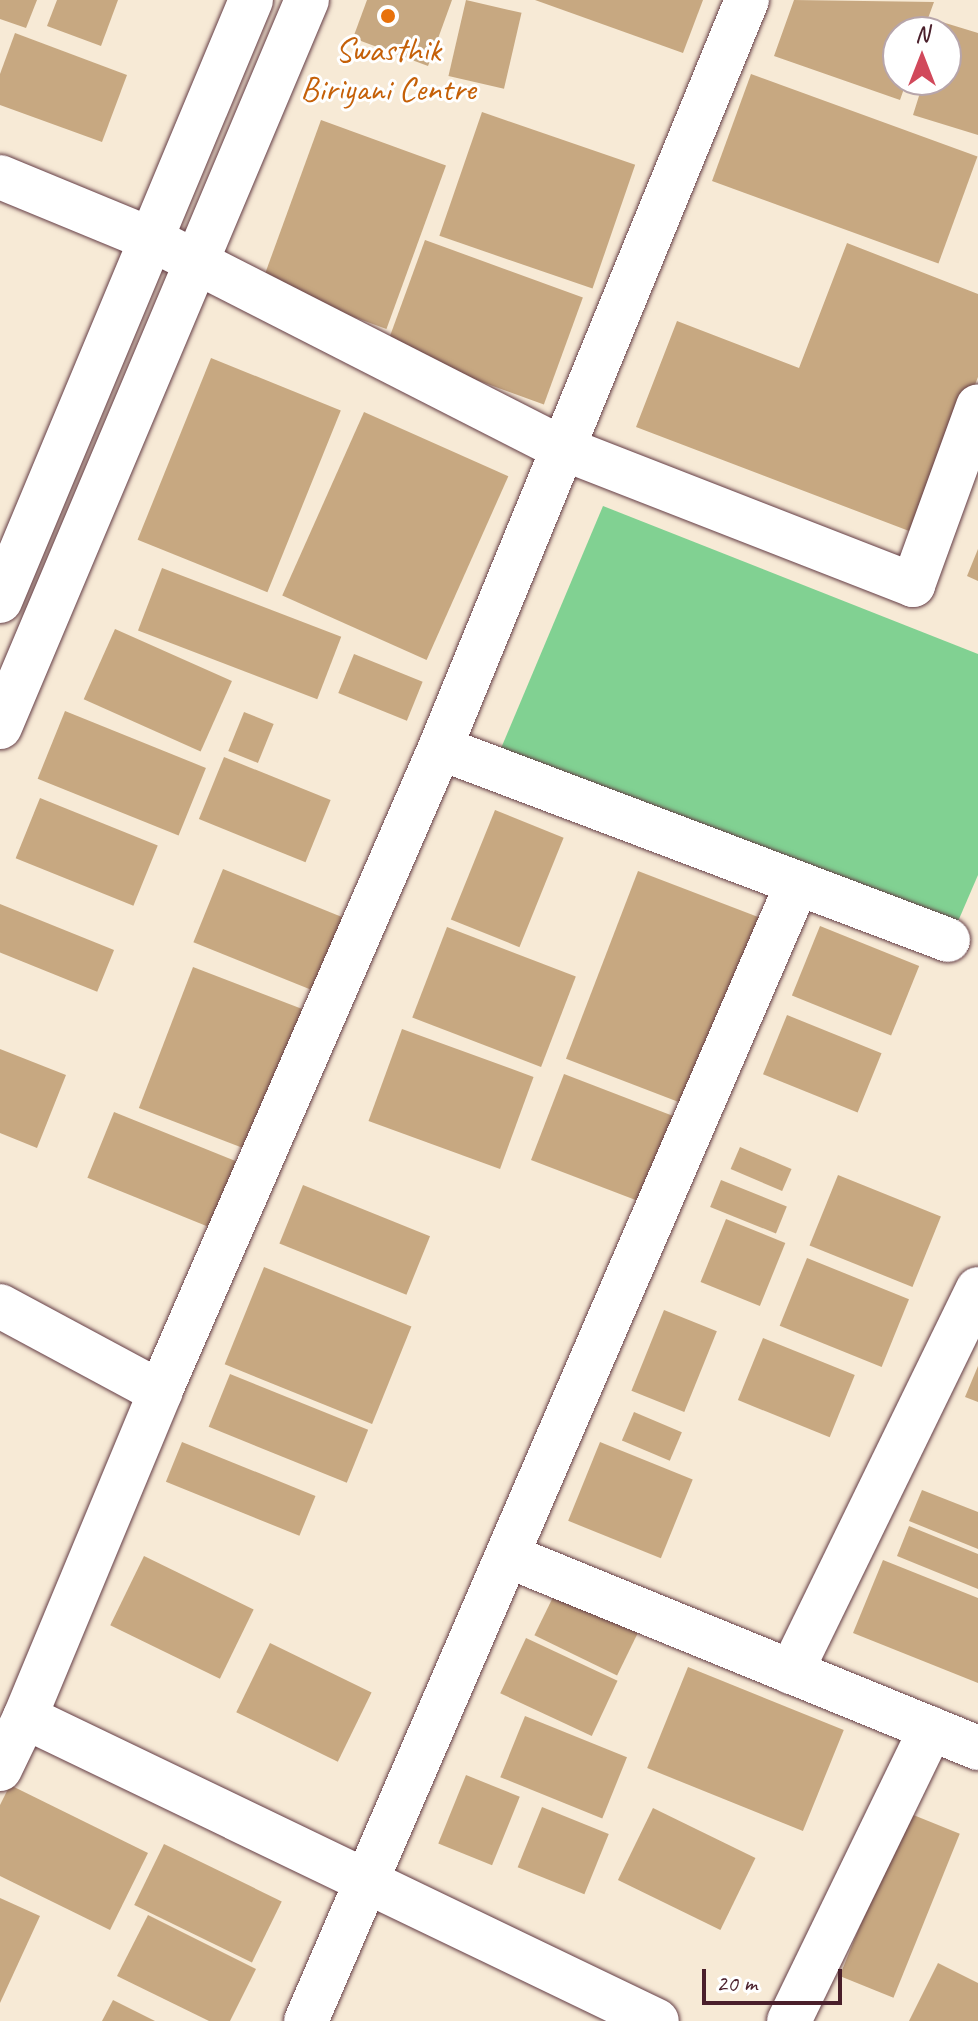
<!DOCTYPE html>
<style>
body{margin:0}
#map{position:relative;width:978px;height:2021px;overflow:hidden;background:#f7ead6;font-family:Caveat,sans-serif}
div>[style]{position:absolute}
.green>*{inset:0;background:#81d192}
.building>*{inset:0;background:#c7a881;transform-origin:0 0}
.roads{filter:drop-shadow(0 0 2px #643d45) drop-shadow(0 0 2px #643d45)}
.minor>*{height:44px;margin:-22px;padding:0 22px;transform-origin:22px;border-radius:22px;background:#fff}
.tertiary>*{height:44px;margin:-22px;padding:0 22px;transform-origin:22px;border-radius:22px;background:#fff}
.dots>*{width:22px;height:22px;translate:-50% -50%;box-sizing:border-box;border:4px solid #fff;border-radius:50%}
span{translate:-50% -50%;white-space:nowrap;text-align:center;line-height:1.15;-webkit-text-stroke:6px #fff;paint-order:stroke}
.food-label{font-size:34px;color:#c56008}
.north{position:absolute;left:882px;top:16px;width:80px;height:80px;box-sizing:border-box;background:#fff;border:2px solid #b7a5aa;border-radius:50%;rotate:0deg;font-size:22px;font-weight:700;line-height:32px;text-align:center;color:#4a1f2b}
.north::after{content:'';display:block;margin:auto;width:28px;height:36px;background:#d1495b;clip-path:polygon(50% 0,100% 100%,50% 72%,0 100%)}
.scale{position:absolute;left:702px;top:1969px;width:140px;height:36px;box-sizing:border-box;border:4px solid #4a1f2b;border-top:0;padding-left:10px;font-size:24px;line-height:28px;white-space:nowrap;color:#4a1f2b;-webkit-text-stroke:6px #fff;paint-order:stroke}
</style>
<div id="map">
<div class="green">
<div style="clip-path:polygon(603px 506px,978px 654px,978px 875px,956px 926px,499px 753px)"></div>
</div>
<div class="building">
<div style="clip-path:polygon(0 0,37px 0,26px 28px,0 19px)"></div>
<div style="clip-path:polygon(57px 0,118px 0,101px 46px,47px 26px)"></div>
<div style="clip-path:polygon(367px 0,452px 0,428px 66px,353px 38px)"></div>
<div style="left:466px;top:0;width:57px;height:78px;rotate:13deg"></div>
<div style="clip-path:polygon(535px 0,703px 0,683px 53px)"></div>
<div style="clip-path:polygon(794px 0,934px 2px,923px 32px,898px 32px,898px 80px,907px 80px,900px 100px,774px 56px)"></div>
<div style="clip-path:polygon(942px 22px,978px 33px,978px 135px,913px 115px,924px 80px,946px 80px)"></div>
<div style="clip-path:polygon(15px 33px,127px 75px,102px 142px,0 105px,0 74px)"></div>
<div style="left:751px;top:74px;width:241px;height:114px;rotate:20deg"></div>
<div style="left:482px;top:112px;width:162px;height:131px;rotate:19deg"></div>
<div style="left:321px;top:120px;width:133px;height:174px;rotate:20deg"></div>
<div style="left:425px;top:240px;width:168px;height:114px;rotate:20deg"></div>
<div style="clip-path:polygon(847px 243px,978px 294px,978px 377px,917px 534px,636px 427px,677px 321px,799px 368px)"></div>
<div style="left:211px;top:358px;width:140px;height:196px;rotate:22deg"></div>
<div style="left:364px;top:412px;width:158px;height:201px;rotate:24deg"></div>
<div style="clip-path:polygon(978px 549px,978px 581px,967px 576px)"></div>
<div style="left:162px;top:568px;width:192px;height:67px;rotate:21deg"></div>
<div style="left:115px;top:629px;width:128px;height:77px;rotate:24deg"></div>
<div style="left:354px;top:654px;width:74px;height:42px;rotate:22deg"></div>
<div style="left:65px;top:711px;width:152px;height:73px;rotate:22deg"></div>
<div style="left:244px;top:712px;width:32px;height:42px;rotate:22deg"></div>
<div style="left:224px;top:757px;width:115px;height:67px;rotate:22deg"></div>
<div style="left:40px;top:798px;width:127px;height:65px;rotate:22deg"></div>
<div style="left:495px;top:810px;width:74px;height:118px;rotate:22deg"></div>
<div style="left:223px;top:869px;width:137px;height:79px;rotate:22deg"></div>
<div style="left:638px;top:871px;width:136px;height:201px;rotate:21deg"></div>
<div style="left:0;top:904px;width:123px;height:45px;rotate:22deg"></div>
<div style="left:820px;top:926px;width:107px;height:75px;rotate:22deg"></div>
<div style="left:447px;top:927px;width:138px;height:97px;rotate:21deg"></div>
<div style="left:193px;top:967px;width:124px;height:151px;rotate:21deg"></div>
<div style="left:787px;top:1015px;width:102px;height:64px;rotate:22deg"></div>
<div style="left:402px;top:1029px;width:140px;height:98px;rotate:20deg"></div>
<div style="clip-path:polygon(0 1049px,66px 1075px,37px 1148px,0 1133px)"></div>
<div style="left:564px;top:1074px;width:126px;height:92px;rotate:21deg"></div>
<div style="left:114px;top:1112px;width:137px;height:71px;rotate:22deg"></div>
<div style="left:740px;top:1147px;width:56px;height:24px;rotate:23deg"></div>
<div style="left:838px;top:1175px;width:111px;height:76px;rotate:22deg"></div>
<div style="left:721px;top:1180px;width:71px;height:29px;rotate:22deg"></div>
<div style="left:303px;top:1185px;width:137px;height:63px;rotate:22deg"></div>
<div style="left:726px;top:1219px;width:64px;height:68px;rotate:22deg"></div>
<div style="left:807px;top:1258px;width:110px;height:73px;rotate:22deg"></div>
<div style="left:264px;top:1267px;width:159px;height:105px;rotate:22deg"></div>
<div style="left:664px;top:1310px;width:57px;height:87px;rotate:22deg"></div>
<div style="left:763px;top:1338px;width:99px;height:67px;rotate:22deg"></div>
<div style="clip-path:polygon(978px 1366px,978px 1402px,965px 1397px)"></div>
<div style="left:230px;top:1374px;width:149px;height:57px;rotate:22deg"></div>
<div style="left:634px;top:1412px;width:52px;height:31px;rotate:23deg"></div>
<div style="left:182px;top:1442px;width:144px;height:43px;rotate:22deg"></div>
<div style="left:600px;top:1442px;width:100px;height:85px;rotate:22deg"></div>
<div style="clip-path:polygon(922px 1490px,978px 1512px,978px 1549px,909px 1521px)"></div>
<div style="clip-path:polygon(909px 1526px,978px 1554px,978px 1589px,897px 1556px)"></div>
<div style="left:144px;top:1556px;width:122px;height:77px;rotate:26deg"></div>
<div style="clip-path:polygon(883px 1560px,978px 1598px,978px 1683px,853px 1633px)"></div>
<div style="left:555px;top:1593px;width:92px;height:47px;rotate:26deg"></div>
<div style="left:526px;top:1638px;width:101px;height:61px;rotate:25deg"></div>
<div style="left:270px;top:1643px;width:113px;height:77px;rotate:26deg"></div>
<div style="left:688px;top:1667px;width:168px;height:109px;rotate:22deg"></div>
<div style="left:525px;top:1716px;width:110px;height:66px;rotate:22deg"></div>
<div style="left:466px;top:1775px;width:58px;height:74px;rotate:22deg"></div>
<div style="clip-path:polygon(10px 1785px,148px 1853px,110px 1930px,0 1876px,0 1805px)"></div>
<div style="left:542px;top:1807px;width:72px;height:65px;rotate:22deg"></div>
<div style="left:653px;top:1808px;width:114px;height:80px;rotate:26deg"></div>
<div style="left:906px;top:1812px;width:58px;height:177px;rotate:22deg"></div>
<div style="left:164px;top:1844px;width:131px;height:68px;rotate:26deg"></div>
<div style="clip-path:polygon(0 1898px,40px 1916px,0 2003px)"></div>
<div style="clip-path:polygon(148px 1915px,256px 1969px,230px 2021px,209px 2021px,117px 1976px)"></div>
<div style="clip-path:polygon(938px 1963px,978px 1983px,978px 2021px,909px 2021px)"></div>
<div style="clip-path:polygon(113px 2000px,155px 2021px,102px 2021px)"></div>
</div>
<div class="roads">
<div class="minor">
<div style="left:0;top:177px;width:165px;rotate:22.4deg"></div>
<div style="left:153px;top:240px;width:459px;rotate:27deg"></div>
<div style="left:562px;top:448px;width:377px;rotate:21.3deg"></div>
<div style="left:913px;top:585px;width:190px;rotate:-70deg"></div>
<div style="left:440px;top:748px;width:543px;rotate:20.7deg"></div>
<div style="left:0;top:1306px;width:182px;rotate:28.3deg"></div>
<div style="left:160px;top:1392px;width:702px;rotate:-66.5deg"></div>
<div style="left:440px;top:748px;width:809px;rotate:-67.69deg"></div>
<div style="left:508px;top:1556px;width:508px;rotate:22.22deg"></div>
<div style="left:791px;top:1672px;width:426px;rotate:-64deg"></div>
<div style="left:25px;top:1717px;width:352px;rotate:-67.4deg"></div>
<div style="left:0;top:1769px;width:58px;rotate:-64.3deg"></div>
<div style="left:25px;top:1717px;width:701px;rotate:25.69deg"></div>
<div style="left:306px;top:2021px;width:1238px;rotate:-66.64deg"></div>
<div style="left:789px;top:2021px;width:325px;rotate:-64.1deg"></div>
</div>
<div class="tertiary">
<div style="left:0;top:601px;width:651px;rotate:-67.33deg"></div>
<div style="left:0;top:727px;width:789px;rotate:-67.11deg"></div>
</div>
</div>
<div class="dots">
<div style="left:388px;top:16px;background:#e8710a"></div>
</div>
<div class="food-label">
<span style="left:388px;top:69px">Swasthik<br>Biriyani Centre</span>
</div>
<div class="north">N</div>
<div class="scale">20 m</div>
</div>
